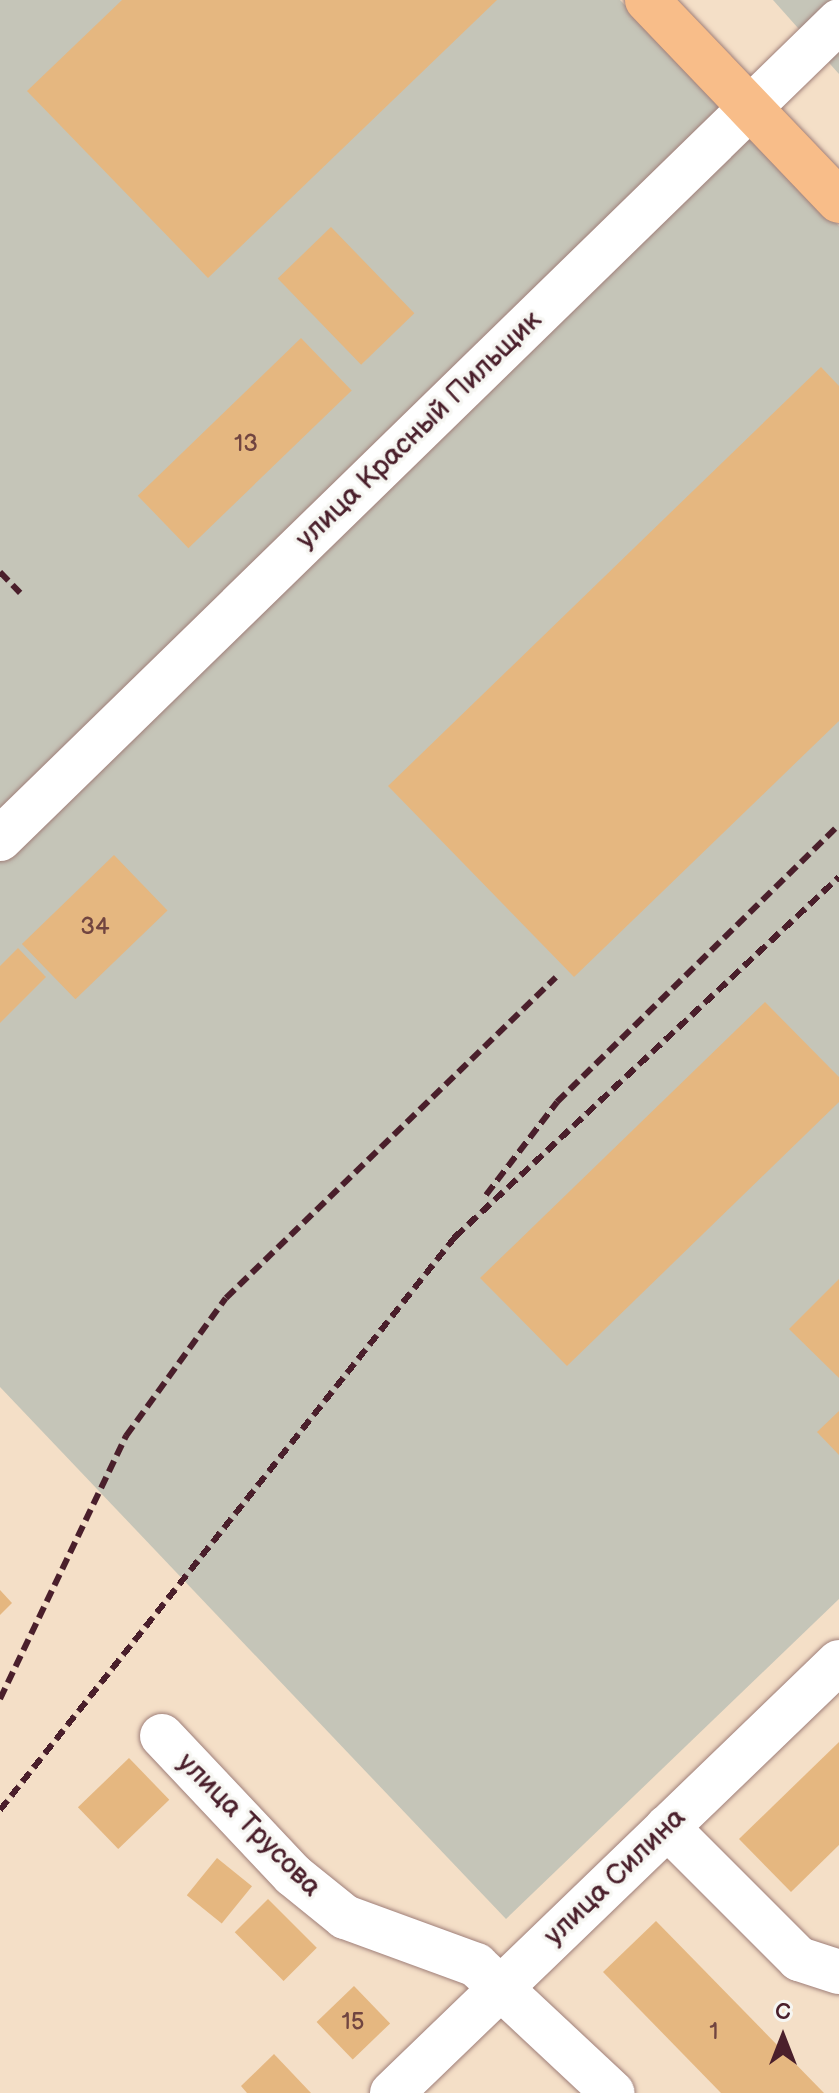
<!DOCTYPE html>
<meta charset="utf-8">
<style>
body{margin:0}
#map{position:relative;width:839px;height:2093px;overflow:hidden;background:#f4dfc7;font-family:"Balsamiq Sans",sans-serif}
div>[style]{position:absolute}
.industrial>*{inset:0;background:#c5c5b8}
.building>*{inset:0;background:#e5b780;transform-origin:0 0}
.roads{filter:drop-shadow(0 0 2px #9f7f79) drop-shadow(0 0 2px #9f7f79)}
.minor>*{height:44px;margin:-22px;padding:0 22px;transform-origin:22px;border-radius:22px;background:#fff}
.major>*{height:44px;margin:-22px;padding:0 22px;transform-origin:22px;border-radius:22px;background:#f8bd89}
.rail>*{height:6px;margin-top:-3px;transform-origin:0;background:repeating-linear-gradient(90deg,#4a1f2b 0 12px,transparent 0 18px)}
span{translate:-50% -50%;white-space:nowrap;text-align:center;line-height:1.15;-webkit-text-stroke:7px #f6f6f2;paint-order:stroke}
.number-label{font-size:24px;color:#714540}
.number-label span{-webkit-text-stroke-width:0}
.street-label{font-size:28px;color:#4a1f2b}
.north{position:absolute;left:743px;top:1997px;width:80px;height:80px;-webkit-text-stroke:6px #f6f6f2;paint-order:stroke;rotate:0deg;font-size:22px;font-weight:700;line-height:32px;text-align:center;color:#4a1f2b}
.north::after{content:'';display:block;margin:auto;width:28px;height:36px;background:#4a1f2b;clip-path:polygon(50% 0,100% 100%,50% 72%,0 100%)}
</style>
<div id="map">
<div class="industrial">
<div style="clip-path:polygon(0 0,620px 0,839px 226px,839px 1599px,506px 1919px,0 1387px)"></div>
<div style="clip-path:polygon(773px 0,839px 0,839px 74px)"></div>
</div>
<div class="building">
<div style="clip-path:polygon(122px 0,497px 0,208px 278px,27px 91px)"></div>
<div style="left:331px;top:227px;width:120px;height:74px;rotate:46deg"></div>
<div style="left:301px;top:338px;width:73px;height:227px;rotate:46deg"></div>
<div style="clip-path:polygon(821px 367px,839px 386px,839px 721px,574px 977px,388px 786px)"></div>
<div style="left:114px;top:855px;width:77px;height:128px;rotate:46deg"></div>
<div style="clip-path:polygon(18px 948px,46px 977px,0 1023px,0 966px)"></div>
<div style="clip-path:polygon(765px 1002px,839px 1077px,839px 1102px,567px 1366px,480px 1278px)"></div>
<div style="clip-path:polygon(839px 1279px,839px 1378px,789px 1329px)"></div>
<div style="clip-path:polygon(839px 1411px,839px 1455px,817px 1432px)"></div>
<div style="clip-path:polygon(0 1590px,12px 1603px,0 1615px)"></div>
<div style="clip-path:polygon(839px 1742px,839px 1845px,791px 1892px,739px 1839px)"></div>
<div style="left:129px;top:1758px;width:58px;height:71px;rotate:46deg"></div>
<div style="left:217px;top:1858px;width:45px;height:48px;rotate:39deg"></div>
<div style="left:268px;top:1899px;width:69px;height:47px;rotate:45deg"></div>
<div style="clip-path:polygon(656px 1921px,824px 2093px,721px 2093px,603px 1972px)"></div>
<div style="left:354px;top:1986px;width:52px;height:52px;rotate:46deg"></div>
<div style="clip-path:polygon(274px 2054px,311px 2093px,247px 2093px,241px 2086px)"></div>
</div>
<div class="roads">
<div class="minor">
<div style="left:0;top:839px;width:1172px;rotate:-44.27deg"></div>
<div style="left:162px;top:1736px;width:191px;rotate:46.7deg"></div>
<div style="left:293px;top:1875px;width:67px;rotate:38.9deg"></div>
<div style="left:345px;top:1917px;width:140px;rotate:20.1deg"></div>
<div style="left:476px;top:1965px;width:187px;rotate:43.1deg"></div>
<div style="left:667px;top:1827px;width:187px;rotate:45deg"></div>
<div style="left:799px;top:1959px;width:42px;rotate:18deg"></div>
<div style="left:392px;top:2093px;width:621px;rotate:-43.96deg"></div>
</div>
<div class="major">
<div style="left:647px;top:0;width:278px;rotate:46.3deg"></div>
</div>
</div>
<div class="rail">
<div style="left:0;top:572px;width:29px;rotate:46deg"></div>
<div style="left:486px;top:1195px;width:117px;rotate:-52.6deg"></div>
<div style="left:557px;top:1102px;width:395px;rotate:-44.5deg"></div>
<div style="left:0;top:1699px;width:292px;rotate:-64.4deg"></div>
<div style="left:126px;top:1436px;width:170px;rotate:-54.1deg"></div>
<div style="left:226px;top:1298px;width:460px;rotate:-44.2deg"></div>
<div style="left:0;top:1810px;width:732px;rotate:-51.55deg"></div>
<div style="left:455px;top:1237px;width:526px;rotate:-43.15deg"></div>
</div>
<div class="number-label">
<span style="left:246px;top:444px">13</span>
<span style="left:95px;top:927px">34</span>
<span style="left:353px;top:2022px">15</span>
<span style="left:714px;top:2032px">1</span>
</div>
<div class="street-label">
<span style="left:419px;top:430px;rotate:-44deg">улица Красный Пильщик</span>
<span style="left:249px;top:1825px;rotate:45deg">улица Трусова</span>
<span style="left:615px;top:1877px;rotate:-44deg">улица Силина</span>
</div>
<div class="north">С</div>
</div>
